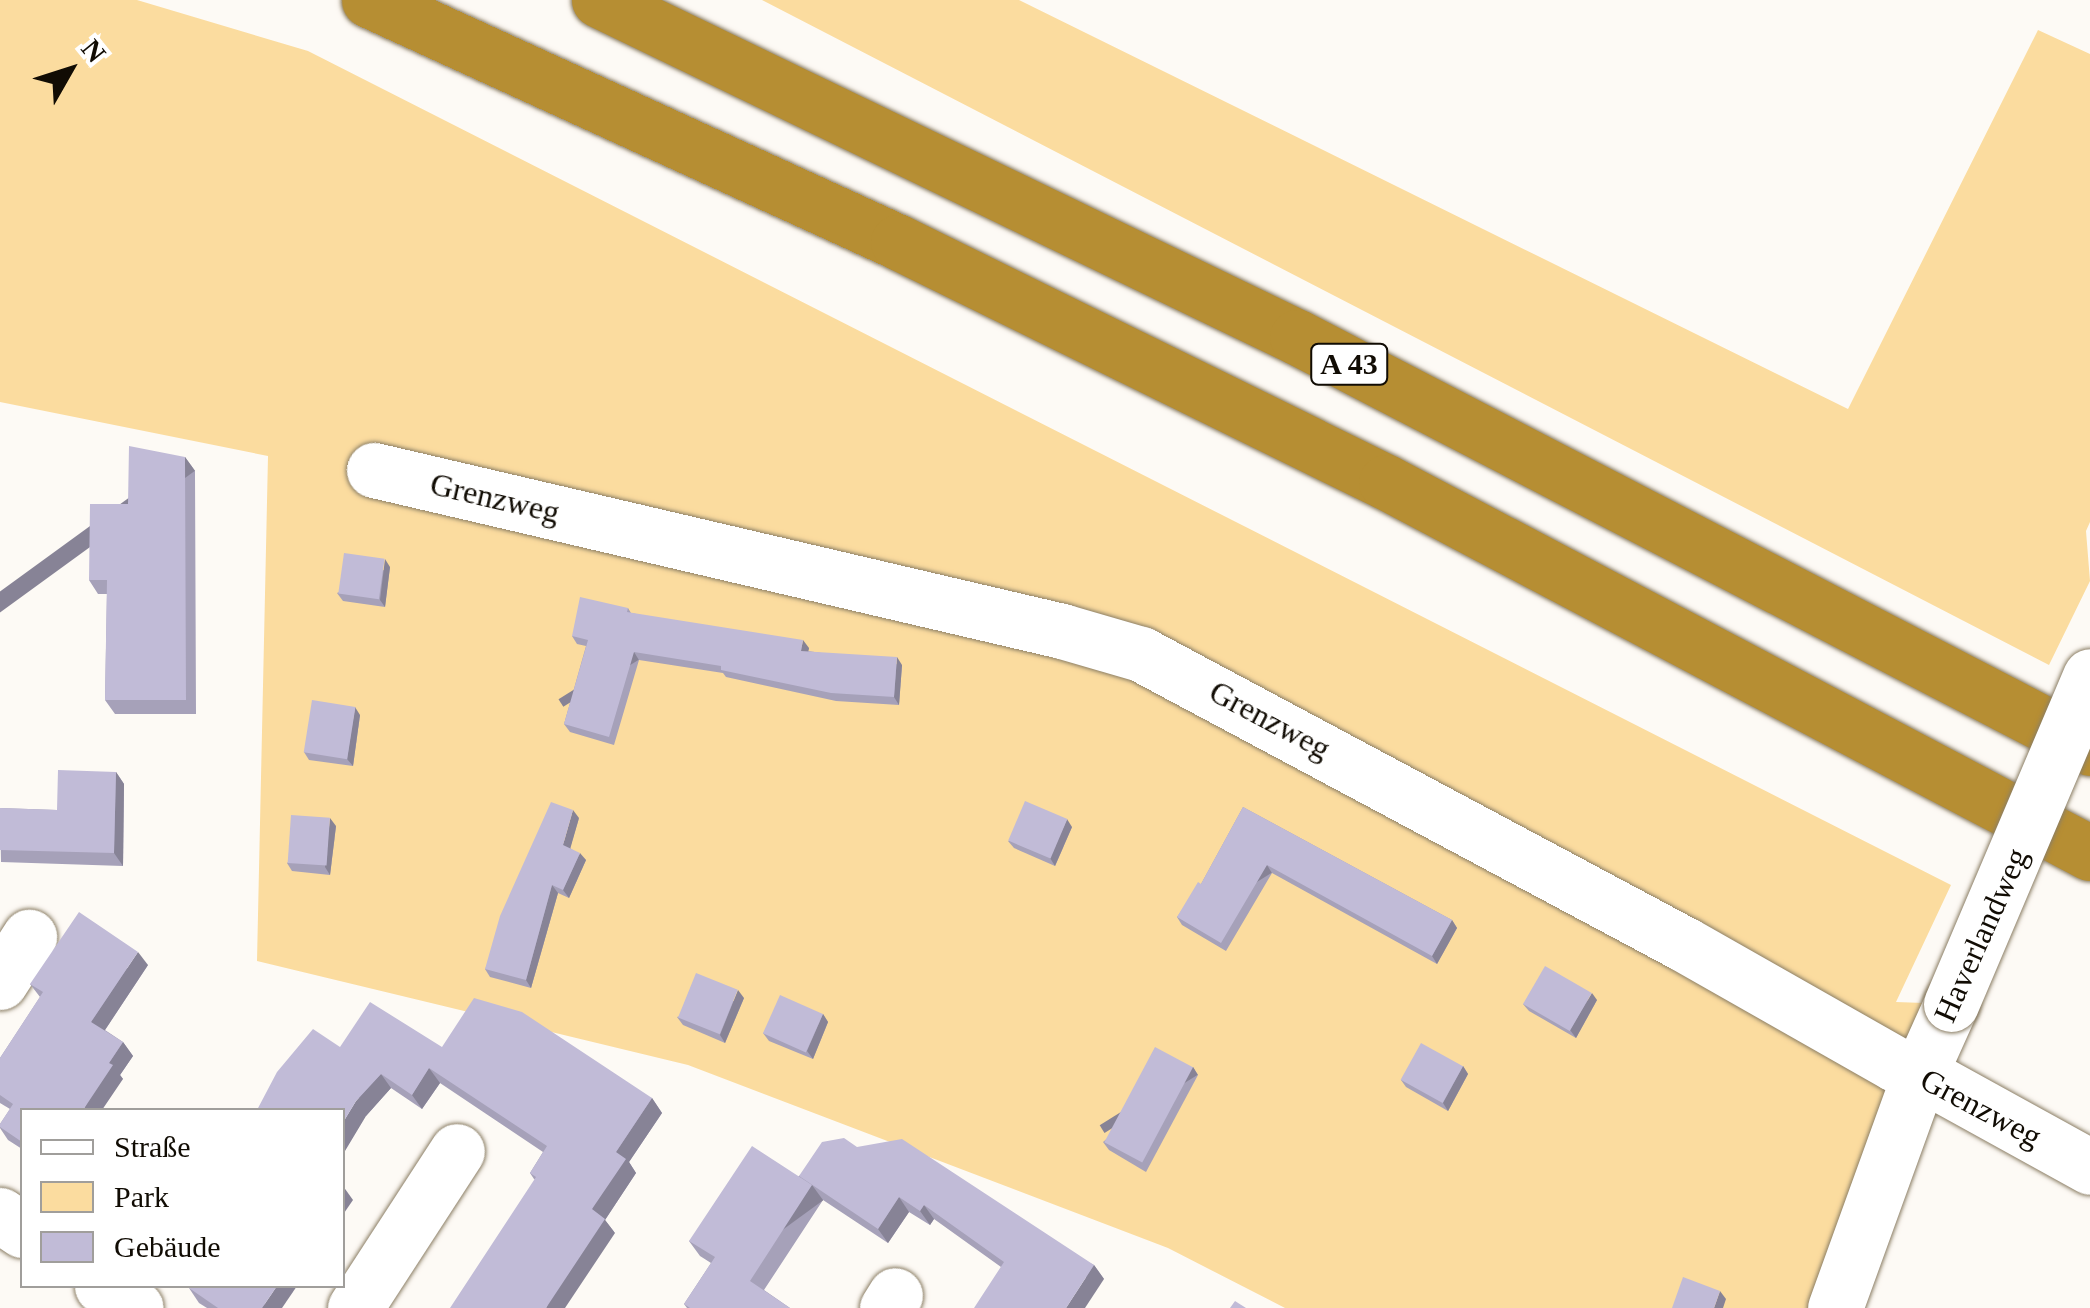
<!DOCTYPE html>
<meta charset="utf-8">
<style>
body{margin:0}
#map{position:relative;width:2090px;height:1308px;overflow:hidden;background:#fdfaf5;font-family:Georgia,serif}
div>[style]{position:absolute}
.green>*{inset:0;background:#fbdc9f}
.roads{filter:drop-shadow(0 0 2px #8b7e65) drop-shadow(0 0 2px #8b7e65)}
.street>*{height:55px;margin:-27.5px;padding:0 27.5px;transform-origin:27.5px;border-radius:27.5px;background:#fff}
.highway>*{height:55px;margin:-27.5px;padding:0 27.5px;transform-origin:27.5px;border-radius:27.5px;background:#b68e33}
.bridges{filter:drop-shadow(0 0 2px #8b7e65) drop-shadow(0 0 2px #8b7e65)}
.street-bridge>*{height:55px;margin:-27.5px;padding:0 27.5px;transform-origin:27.5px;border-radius:27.5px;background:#fff}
.wall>*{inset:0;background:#a6a1b9}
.shaded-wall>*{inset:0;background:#878396;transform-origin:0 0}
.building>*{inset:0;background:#c1bbd7;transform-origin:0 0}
span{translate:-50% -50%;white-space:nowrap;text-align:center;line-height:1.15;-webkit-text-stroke:9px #fff;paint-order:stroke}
.shield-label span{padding:2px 8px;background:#fff;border:2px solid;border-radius:8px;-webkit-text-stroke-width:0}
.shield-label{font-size:30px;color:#110c04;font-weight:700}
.street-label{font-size:32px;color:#110c04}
.legend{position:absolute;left:20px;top:1108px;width:325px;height:180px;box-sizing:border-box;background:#fff;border:2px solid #a09e9b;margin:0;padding:12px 18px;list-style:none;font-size:30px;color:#110c04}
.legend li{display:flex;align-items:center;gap:20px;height:50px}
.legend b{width:50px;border:2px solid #a09e9b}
.north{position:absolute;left:20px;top:20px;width:100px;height:100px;-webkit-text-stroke:8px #fff;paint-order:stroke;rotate:51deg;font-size:28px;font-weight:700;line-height:40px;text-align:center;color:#110c04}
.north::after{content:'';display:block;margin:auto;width:35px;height:45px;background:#110c04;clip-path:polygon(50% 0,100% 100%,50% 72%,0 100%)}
</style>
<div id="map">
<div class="green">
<div style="clip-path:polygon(0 0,137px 0,308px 51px,1951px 885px,1896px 1002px,1951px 1004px,1835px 1308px,1285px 1308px,1168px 1248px,688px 1065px,257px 961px,268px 456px,0 402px)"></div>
<div style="clip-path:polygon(762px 0,1019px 0,1848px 409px,2038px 30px,2090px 54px,2090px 522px,2086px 531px,2090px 581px,2049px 665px)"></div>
</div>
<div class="roads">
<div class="street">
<div style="left:374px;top:470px;width:707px;rotate:13.17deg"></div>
<div style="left:1062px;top:631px;width:82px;rotate:16.2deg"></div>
<div style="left:1141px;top:654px;width:616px;rotate:28.11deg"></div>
<div style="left:1684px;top:944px;width:243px;rotate:29.6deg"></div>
<div style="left:1895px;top:1064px;width:27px;rotate:20deg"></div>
<div style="left:1920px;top:1073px;width:194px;rotate:28.9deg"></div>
<div style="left:0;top:982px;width:54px;rotate:-57.2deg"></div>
<div style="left:0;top:1215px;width:27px;rotate:34deg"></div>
<div style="left:102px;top:1286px;width:40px;rotate:32.9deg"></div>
<div style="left:355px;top:1308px;width:187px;rotate:-57deg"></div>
<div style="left:887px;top:1308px;width:15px;rotate:-58deg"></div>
<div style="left:1835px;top:1308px;width:250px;rotate:-70.1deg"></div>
<div style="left:1920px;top:1073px;width:76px;rotate:-65.8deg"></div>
</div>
<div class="highway">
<div style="left:369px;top:0;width:582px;rotate:24.58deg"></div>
<div style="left:898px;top:242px;width:544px;rotate:26.19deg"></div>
<div style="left:1386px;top:482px;width:796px;rotate:27.79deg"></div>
<div style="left:599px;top:0;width:775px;rotate:25.77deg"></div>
<div style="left:1297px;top:337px;width:893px;rotate:27.4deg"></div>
</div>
</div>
<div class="bridges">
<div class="street-bridge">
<div style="left:1951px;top:1004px;width:356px;rotate:-67deg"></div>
</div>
</div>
<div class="wall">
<div style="clip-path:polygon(185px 457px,195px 471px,196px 714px,115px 714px,105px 700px,107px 594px,98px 594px,89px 580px,128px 504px)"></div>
<div style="clip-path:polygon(390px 567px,385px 607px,343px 601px,337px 593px)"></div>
<div style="clip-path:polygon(628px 608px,631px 613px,809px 648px,808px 651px,902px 665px,899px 705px,836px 701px,726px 677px,723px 673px,639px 660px,614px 745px,570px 732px,564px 724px,586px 646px,577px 644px,572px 636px)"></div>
<div style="clip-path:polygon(360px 715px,353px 766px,309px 760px,304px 752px)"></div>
<div style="clip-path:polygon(116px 772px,124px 784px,123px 866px,1px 862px,0 808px,57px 810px)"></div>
<div style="clip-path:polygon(1243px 807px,1452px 920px,1457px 928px,1437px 964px,1272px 873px,1226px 951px,1182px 925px,1177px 917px,1201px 884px)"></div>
<div style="clip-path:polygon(579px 818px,570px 848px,586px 860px,569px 898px,558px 893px,531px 988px,490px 977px,485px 969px)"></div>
<div style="clip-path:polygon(336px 826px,330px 875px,292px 871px,287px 863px)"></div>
<div style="clip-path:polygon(1072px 827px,1055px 866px,1014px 848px,1008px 841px)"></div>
<div style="clip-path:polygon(148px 965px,105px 1030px,123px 1042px,133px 1056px,120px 1075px,123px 1079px,22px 1110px,22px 1149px,8px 1140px,0 1128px,0 1124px,10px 1109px,0 1103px,0 1058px,40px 997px,30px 984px)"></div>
<div style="clip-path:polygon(744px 998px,725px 1043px,683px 1025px,677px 1017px)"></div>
<div style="clip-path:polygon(1597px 1000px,1576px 1038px,1529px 1011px,1523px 1004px)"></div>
<div style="clip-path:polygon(823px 1014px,828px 1022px,813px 1059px,769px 1041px,763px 1033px)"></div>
<div style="clip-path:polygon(340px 1047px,442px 1047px,652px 1098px,662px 1113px,629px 1162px,636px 1173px,605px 1220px,615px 1233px,534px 1179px,530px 1173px,543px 1152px,440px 1083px,422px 1109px,391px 1088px,366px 1116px)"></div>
<div style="clip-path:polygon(1463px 1066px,1468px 1074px,1448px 1111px,1406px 1087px,1401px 1080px)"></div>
<div style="clip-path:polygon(1193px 1067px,1198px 1075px,1146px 1172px,1109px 1150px,1103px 1142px)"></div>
<div style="clip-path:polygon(857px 1147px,1094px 1265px,1104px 1279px,1001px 1267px,934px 1219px,930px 1225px,909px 1212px,888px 1243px,823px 1200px,764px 1290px,790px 1308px,687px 1308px,684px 1304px,711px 1263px,700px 1256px,689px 1241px,799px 1176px)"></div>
<div style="clip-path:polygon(189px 1288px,282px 1308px,207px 1308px,199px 1303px)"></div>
</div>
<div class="shaded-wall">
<div style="left:185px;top:457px;width:17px;height:243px;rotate:54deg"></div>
<div style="clip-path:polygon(385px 559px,390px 567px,385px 607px,380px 600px)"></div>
<div style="clip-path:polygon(803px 640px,809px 648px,807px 658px,801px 651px)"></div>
<div style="left:634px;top:652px;width:9px;height:89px;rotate:58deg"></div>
<div style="clip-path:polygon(897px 657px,902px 665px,899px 705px,894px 697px)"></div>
<div style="clip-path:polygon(355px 707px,360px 715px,353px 766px,347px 759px)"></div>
<div style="clip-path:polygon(116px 772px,124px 784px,123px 866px,114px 853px)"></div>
<div style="clip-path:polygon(573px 810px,579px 818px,569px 853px,563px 845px)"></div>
<div style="clip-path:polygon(330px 818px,336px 826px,330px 875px,325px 867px)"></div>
<div style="clip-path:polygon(1067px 819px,1072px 827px,1055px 866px,1050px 858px)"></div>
<div style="clip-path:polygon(580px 853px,586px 860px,569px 898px,563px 890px)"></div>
<div style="left:1267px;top:865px;width:9px;height:91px;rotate:58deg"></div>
<div style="clip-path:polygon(552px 885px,558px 893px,531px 988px,526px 980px)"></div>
<div style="clip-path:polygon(1452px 920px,1457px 928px,1437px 964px,1432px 956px)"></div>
<div style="clip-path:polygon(138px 952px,148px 965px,101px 1036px,91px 1022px)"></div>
<div style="clip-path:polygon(738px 990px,744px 998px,725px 1043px,720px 1035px)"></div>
<div style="clip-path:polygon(1592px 993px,1597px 1000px,1576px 1038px,1570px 1030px)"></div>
<div style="clip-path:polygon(823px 1014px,828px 1022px,813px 1059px,807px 1051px)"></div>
<div style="clip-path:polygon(123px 1042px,133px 1056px,120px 1075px,123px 1079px,102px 1110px,83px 1110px,109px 1063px)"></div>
<div style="clip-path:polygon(1463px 1066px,1468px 1074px,1448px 1111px,1443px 1103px)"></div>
<div style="left:1193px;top:1067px;width:9px;height:110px;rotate:58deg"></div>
<div style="clip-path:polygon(429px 1068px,440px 1083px,422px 1109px,412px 1095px)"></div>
<div style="clip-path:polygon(381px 1074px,391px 1088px,366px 1116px,342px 1156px,342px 1124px,356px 1101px)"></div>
<div style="clip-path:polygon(652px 1098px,662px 1113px,629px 1162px,636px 1173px,605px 1220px,615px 1233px,565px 1308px,546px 1308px,592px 1209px,616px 1152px)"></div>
<div style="left:812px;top:1185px;width:19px;height:114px;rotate:54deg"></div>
<div style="clip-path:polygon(343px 1186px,353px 1200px,342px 1216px)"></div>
<div style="clip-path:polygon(899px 1197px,909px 1212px,888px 1243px,878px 1229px)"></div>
<div style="clip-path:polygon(924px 1205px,934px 1219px,930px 1225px,920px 1211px)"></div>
<div style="clip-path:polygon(1094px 1265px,1104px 1279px,1085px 1308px,1066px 1308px)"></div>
<div style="clip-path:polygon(277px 1286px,297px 1286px,282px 1308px,262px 1308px)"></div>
<div style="clip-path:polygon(1720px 1291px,1726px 1299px,1723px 1308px,1714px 1308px)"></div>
</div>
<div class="building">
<div style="clip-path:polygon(129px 446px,185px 457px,186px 700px,105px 700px,107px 580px,89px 580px,90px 504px,128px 504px)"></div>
<div style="left:344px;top:553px;width:41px;height:41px;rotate:8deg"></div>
<div style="clip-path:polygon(580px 597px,628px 608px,627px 612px,803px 640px,801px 651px,897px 657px,894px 697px,831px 693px,721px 670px,721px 666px,634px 652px,609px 737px,564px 724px,588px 640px,572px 636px)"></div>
<div style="left:312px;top:700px;width:44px;height:53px;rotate:9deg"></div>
<div style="clip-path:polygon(58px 770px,116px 772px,114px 853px,0 850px,0 808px,57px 810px)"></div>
<div style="left:1025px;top:801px;width:46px;height:43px;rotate:23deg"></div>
<div style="clip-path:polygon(551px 802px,573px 810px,563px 845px,580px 853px,563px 890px,552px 885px,526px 980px,485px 969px,500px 916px)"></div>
<div style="clip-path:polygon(1243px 807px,1452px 920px,1432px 956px,1267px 865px,1221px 943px,1177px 917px,1198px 882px,1201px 884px)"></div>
<div style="left:291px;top:815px;width:39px;height:48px;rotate:4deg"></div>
<div style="clip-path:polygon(79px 912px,138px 952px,91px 1022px,123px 1042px,109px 1063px,113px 1065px,83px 1110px,22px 1110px,22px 1142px,0 1127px,0 1124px,13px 1104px,0 1095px,0 1058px,43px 992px,30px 984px)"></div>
<div style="left:1545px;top:966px;width:54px;height:44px;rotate:30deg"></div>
<div style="left:696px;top:973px;width:45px;height:48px;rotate:22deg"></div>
<div style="left:780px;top:995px;width:47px;height:42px;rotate:24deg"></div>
<div style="clip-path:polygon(474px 998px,522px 1012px,652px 1098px,616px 1152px,626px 1159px,592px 1209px,605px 1219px,546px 1308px,450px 1308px,536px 1177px,530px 1173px,547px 1146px,429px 1068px,412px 1095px,381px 1074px,356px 1101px,342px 1124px,342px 1110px,257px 1110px,277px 1072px,313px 1029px,340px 1047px,370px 1002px,442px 1047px)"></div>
<div style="left:1421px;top:1043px;width:48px;height:42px;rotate:29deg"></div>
<div style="left:1155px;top:1047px;width:43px;height:108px;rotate:28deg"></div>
<div style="clip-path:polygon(844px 1138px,857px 1147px,902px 1139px,1094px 1265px,1066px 1308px,974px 1308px,1004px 1262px,924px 1205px,920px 1211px,899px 1197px,878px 1229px,799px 1176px,822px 1142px)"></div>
<div style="clip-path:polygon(752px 1146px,812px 1185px,750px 1281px,790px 1308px,690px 1308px,684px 1304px,715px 1257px,689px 1241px)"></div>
<div style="clip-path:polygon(1683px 1277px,1720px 1291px,1714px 1308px,1672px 1308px)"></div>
<div style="clip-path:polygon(190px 1286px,277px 1286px,262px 1308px,218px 1308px,189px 1288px)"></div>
<div style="clip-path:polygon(1235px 1301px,1246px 1308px,1230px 1308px)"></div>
</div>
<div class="shield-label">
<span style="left:1349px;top:364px">A 43</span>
</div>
<div class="street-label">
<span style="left:495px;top:498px;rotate:13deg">Grenzweg</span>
<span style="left:1270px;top:720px;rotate:28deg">Grenzweg</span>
<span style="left:1981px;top:935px;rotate:-66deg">Haverlandweg</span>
<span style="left:1981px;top:1108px;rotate:28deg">Grenzweg</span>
</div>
<ul class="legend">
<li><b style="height:12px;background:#fff"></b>Straße</li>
<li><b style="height:28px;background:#fbdc9f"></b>Park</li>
<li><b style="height:28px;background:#c1bbd7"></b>Gebäude</li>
</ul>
<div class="north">N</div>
</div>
